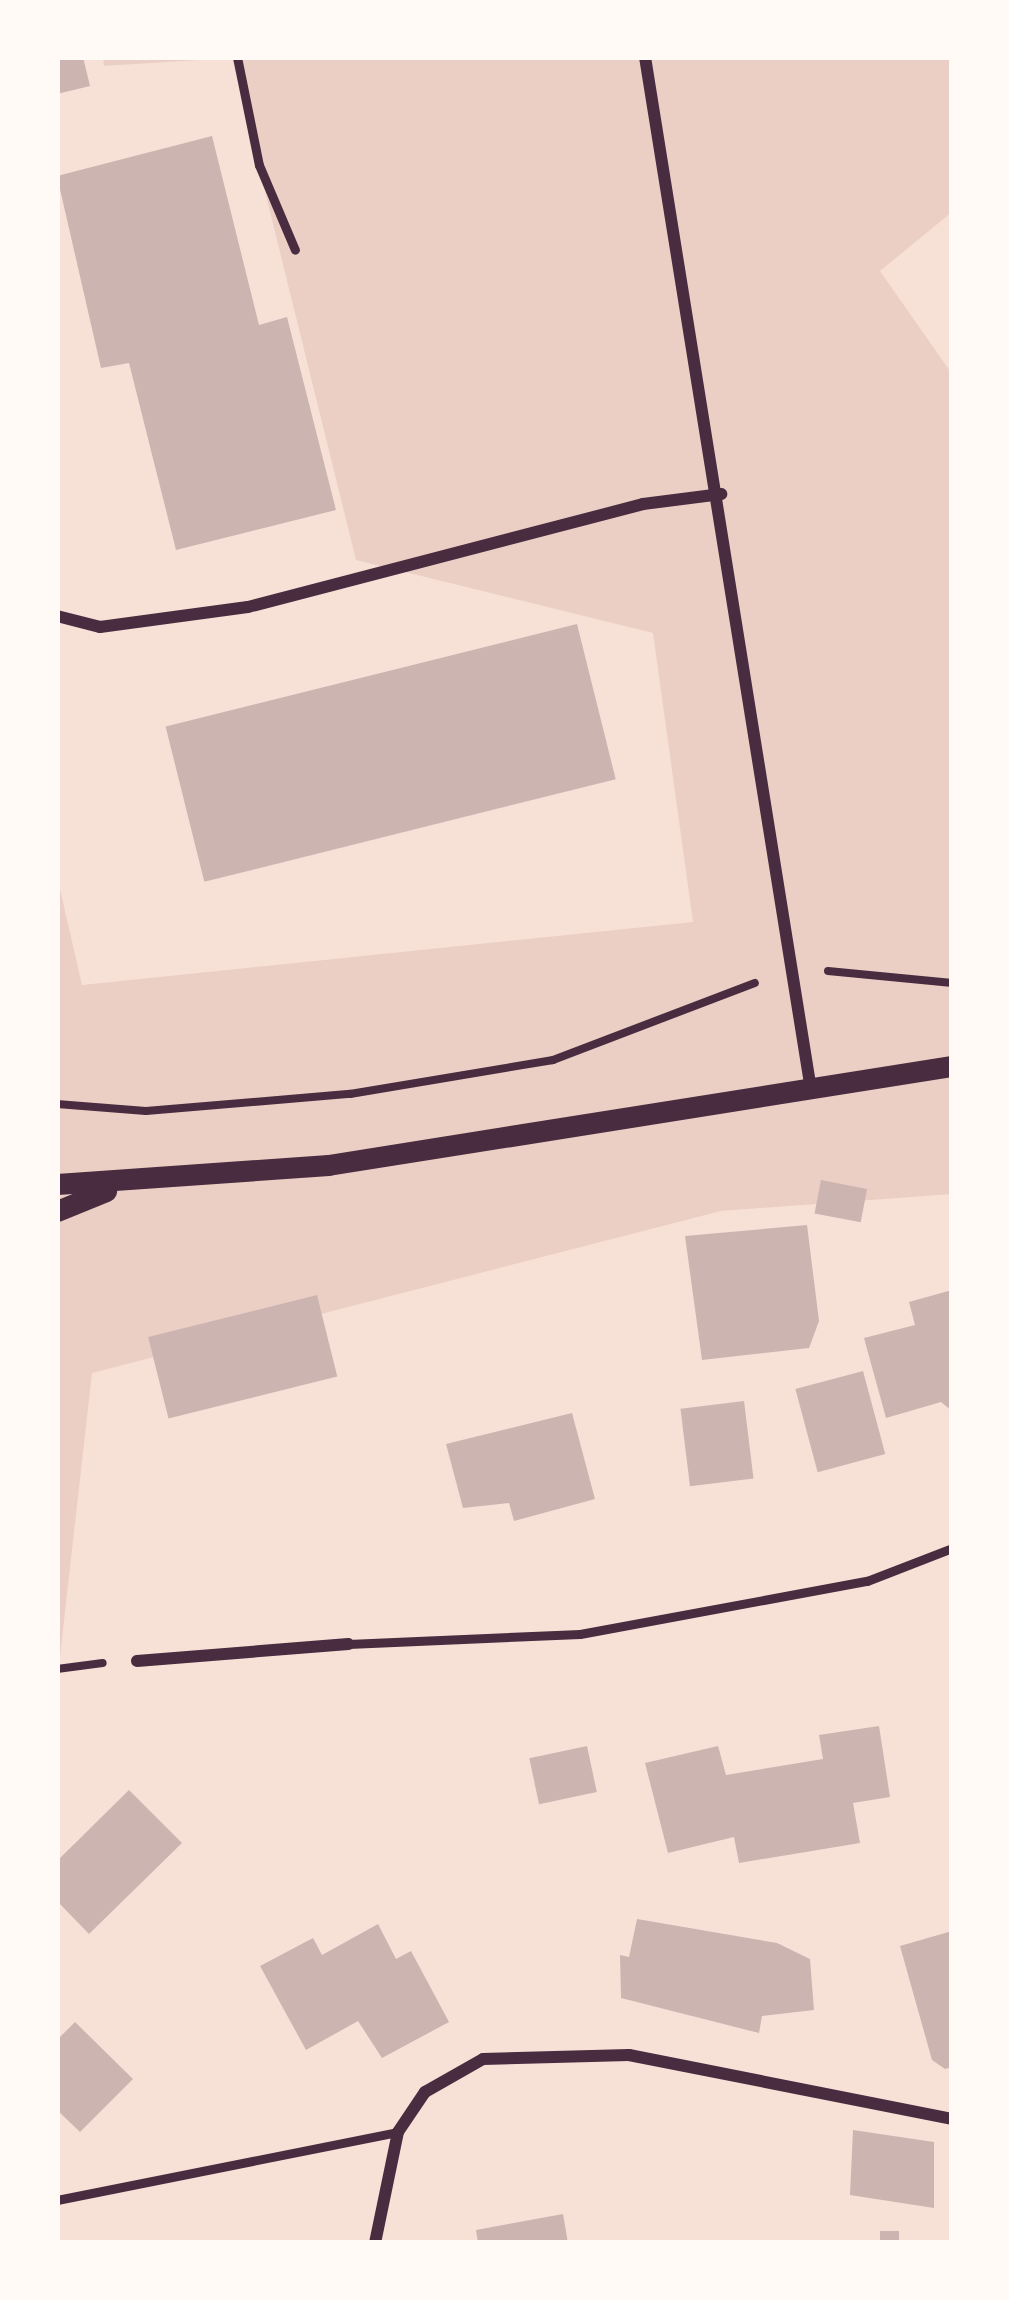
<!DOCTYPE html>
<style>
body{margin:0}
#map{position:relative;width:1009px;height:2300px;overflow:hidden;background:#f7e1d7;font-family:Bitter,serif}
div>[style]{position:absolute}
.green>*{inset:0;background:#ebcfc5}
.building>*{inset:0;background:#ccb4b1;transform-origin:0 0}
.path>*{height:8px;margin:-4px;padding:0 4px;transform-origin:4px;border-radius:4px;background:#4a2c40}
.service>*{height:9px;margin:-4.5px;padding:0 4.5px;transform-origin:4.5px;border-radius:4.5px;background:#4a2c40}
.minor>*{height:12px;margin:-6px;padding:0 6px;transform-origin:6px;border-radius:6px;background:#4a2c40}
.tertiary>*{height:21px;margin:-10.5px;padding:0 10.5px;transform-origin:10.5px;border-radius:10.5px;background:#4a2c40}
span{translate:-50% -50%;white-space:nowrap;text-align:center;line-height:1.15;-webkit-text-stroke:12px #fffaf5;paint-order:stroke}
.frame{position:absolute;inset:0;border:60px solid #fffaf5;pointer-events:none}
</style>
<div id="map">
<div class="green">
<div style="clip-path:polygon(103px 57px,952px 57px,952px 212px,880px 271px,952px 374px,952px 1194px,721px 1211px,92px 1373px,57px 1683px,57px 876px,82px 985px,693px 922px,653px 633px,356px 560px,232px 58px,104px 66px)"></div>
</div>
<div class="building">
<div style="clip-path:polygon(57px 57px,83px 57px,90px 86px,57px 94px)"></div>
<div style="clip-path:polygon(212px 136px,259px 325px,287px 317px,336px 510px,176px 550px,129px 363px,101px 368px,57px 176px)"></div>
<div style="left:577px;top:624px;width:160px;height:424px;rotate:76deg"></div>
<div style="left:821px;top:1180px;width:47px;height:34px;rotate:11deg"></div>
<div style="clip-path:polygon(807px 1225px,819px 1321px,809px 1348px,702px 1360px,685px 1236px)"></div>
<div style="clip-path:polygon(952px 1290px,952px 1411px,941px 1402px,886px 1418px,864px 1338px,915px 1325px,909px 1302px)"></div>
<div style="left:317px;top:1295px;width:84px;height:174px;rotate:76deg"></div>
<div style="left:863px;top:1371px;width:86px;height:70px;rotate:75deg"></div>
<div style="left:744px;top:1401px;width:78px;height:64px;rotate:83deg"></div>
<div style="clip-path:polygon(572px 1413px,595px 1499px,514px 1521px,509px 1503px,463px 1508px,446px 1444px)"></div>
<div style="clip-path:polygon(879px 1726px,890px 1797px,853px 1803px,860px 1843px,739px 1863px,734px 1837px,668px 1853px,645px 1763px,718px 1746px,726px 1775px,823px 1759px,819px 1735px)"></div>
<div style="left:587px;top:1746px;width:47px;height:59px;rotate:78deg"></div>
<div style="clip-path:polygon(129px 1790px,182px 1843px,89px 1934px,57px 1901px,57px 1861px)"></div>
<div style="clip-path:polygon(637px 1919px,777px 1943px,810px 1959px,814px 2010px,762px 2016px,759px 2033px,621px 1998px,620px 1955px,629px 1957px)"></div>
<div style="clip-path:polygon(378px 1924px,396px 1959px,411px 1951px,449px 2022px,382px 2058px,358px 2021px,306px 2050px,260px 1966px,313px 1938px,322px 1955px)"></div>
<div style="clip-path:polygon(952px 1931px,952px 2067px,945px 2069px,932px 2060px,900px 1946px)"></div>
<div style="clip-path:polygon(75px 2022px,133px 2079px,80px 2132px,57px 2110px,57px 2040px)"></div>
<div style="clip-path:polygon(853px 2130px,934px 2142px,934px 2208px,850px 2195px)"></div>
<div style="clip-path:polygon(563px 2214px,568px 2243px,478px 2243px,476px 2230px)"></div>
<div style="left:899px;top:2231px;width:12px;height:19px;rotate:90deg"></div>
</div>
<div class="path">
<div style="left:828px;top:971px;width:125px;rotate:5.5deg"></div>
<div style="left:57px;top:1104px;width:89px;rotate:4.5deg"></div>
<div style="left:146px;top:1111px;width:205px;rotate:-4.8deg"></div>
<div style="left:350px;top:1094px;width:206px;rotate:-9.5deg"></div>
<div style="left:553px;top:1060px;width:216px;rotate:-20.9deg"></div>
<div style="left:57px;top:1669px;width:46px;rotate:-7.4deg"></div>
</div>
<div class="service">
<div style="left:237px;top:57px;width:110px;rotate:78.5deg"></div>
<div style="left:259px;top:165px;width:92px;rotate:67deg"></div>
<div style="left:348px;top:1644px;width:232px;rotate:-2.5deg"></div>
<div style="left:580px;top:1634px;width:292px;rotate:-10.5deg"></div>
<div style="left:867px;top:1581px;width:91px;rotate:-21.2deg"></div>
<div style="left:57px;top:2200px;width:348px;rotate:-11.3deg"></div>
</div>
<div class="minor">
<div style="left:645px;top:57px;width:1040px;rotate:80.87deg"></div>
<div style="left:57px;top:616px;width:44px;rotate:14.3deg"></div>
<div style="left:100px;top:627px;width:149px;rotate:-7.7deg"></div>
<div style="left:248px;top:607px;width:408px;rotate:-14.6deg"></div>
<div style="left:643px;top:504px;width:79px;rotate:-7.3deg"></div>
<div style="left:137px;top:1661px;width:212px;rotate:-4.6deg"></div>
<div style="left:375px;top:2243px;width:113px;rotate:-78.3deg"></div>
<div style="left:398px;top:2132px;width:48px;rotate:-56deg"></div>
<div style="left:425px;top:2092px;width:67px;rotate:-29.6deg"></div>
<div style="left:483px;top:2059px;width:146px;rotate:-1.6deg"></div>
<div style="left:629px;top:2055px;width:329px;rotate:11.2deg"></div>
</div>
<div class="tertiary">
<div style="left:57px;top:1184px;width:272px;rotate:-4deg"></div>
<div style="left:328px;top:1165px;width:632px;rotate:-9.02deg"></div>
<div style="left:57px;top:1211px;width:53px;rotate:-22.2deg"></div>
</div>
<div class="frame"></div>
</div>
